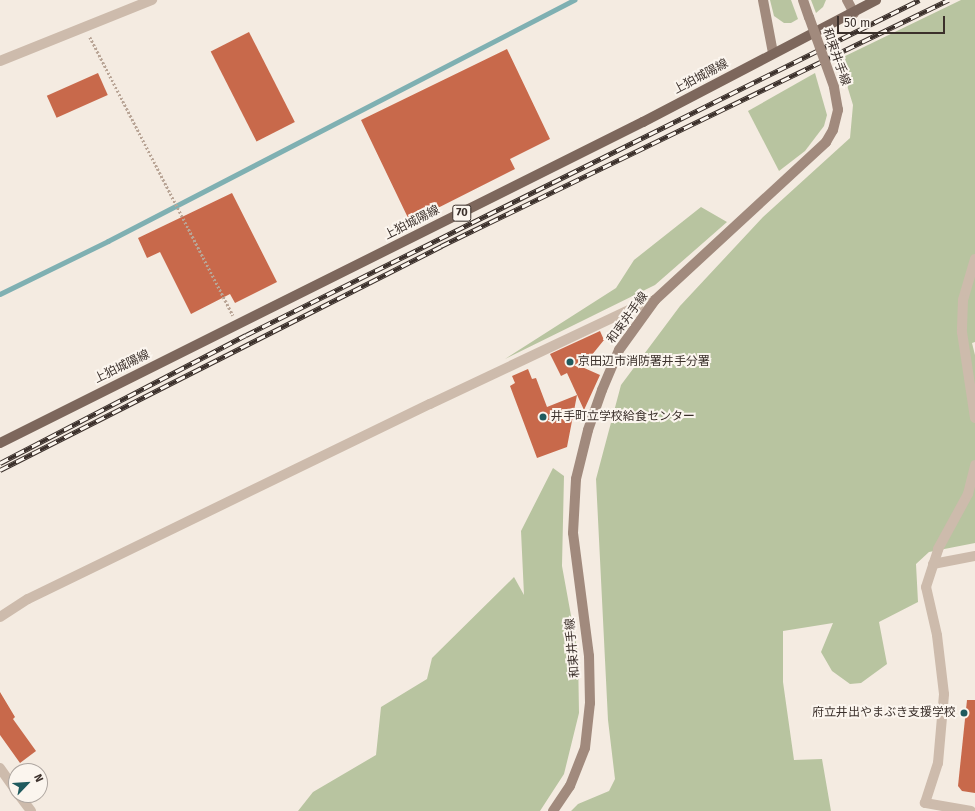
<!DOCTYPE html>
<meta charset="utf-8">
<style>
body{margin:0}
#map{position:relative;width:975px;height:811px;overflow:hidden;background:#f4ebe1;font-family:"Fira Sans","Noto Sans JP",sans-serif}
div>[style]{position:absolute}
.green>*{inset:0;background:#b8c4a0}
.stream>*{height:4.5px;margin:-2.25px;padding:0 2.25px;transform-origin:2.25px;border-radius:2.25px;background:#7fb0b2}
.building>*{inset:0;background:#c8694b;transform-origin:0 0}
.path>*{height:2.5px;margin-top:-1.25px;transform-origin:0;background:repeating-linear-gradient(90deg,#b9a596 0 2px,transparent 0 4px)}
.minor>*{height:10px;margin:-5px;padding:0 5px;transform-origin:5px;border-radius:5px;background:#cdbbac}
.tertiary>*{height:10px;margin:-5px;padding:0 5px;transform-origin:5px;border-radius:5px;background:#cdbbac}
.secondary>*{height:10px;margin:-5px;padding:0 5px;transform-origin:5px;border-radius:5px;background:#a18a7d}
.primary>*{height:10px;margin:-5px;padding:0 5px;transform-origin:5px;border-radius:5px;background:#7d675c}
.rail>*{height:4.5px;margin-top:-2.25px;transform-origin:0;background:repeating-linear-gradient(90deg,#fbf5ee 0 9px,#3b302b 0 18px);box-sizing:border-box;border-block:1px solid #3b302b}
.secondary-bridge>*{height:10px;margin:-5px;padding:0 5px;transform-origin:5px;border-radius:5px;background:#a18a7d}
.dots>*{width:11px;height:11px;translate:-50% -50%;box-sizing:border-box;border:2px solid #fbf5ee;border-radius:50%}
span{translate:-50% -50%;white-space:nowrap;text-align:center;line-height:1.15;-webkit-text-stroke:4px #fbf5ee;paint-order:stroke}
.shield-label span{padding:1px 3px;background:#fbf5ee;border:1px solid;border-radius:3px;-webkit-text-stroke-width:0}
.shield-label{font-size:11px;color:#3b302b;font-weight:700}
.street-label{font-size:12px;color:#3b302b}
.poi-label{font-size:12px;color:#3b302b}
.left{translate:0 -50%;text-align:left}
.right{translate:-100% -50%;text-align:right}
.north{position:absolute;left:8px;top:763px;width:40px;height:40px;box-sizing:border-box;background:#fbf5ee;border:1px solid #aea6a0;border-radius:50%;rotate:65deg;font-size:11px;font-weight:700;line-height:16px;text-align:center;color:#3b302b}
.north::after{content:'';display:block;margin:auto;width:14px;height:18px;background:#1f5a5e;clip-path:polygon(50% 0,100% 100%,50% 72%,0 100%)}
.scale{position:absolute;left:837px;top:16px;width:108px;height:18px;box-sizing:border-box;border:2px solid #3b302b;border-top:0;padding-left:5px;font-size:12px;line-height:14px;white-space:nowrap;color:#3b302b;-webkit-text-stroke:3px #fbf5ee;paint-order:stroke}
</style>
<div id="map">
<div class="green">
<div style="clip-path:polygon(770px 0,791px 0,798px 19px,791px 23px,784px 23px,774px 16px)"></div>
<div style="clip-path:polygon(811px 0,826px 0,823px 7px,816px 13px)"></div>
<div style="clip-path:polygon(961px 0,975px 0,975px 342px,972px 343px,975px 355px,975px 543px,929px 552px,916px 564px,918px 602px,879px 622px,887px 664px,861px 683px,850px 684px,832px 671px,821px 652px,833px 623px,783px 631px,783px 682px,794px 760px,822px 759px,831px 811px,571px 811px,578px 804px,609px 791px,615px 779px,608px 720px,596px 479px,621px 385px,680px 306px,763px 217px,850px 138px,853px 105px,839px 59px)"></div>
<div style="clip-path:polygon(815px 73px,827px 115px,824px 126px,805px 151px,779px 171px,748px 111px)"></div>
<div style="clip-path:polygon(701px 207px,727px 222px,655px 285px,505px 359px,616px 288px,634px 260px)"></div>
<div style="clip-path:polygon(553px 468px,564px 476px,562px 566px,578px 654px,579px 713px,564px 774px,540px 811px,298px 811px,313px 792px,376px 755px,381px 707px,427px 679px,432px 658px,514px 577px,524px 595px,521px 531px)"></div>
</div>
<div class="stream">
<div style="left:0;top:294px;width:120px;rotate:-26.1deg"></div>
<div style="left:108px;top:241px;width:525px;rotate:-27.35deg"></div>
</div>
<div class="building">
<div style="left:249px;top:32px;width:101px;height:43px;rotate:63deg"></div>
<div style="clip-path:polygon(507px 49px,550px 139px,510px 159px,515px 169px,410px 222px,361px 120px)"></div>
<div style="left:98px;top:73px;width:24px;height:56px;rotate:66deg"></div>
<div style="clip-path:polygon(232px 193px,277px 282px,235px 303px,230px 294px,191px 314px,160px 252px,147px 258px,138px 238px)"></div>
<div style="clip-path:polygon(600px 331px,604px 340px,582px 367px,600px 375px,584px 410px,567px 373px,561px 376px,550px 354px)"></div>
<div style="clip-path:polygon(528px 369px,532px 379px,536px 378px,547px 407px,577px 395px,567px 447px,537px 458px,510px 386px,515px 383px,512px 376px)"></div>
<div style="clip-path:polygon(0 692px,15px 717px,13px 719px,36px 751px,20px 763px,0 735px)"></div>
<div style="clip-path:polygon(967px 700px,975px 700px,975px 793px,962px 791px,958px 786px)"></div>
</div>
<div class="path">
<div style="left:90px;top:37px;width:313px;rotate:62.8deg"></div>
</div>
<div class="minor">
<div style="left:975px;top:259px;width:43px;rotate:106.3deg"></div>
<div style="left:963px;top:300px;width:32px;rotate:92deg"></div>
<div style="left:962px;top:332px;width:87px;rotate:81.4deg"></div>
<div style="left:933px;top:564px;width:43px;rotate:-10.8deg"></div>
<div style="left:0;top:617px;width:33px;rotate:-33deg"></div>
<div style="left:28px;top:599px;width:447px;rotate:-25.9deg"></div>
<div style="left:430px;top:404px;width:227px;rotate:-25.3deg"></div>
<div style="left:635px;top:307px;width:21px;rotate:-19deg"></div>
<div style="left:0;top:768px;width:28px;rotate:55deg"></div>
<div style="left:19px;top:795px;width:20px;rotate:53deg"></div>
<div style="left:971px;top:811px;width:47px;rotate:-170.1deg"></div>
<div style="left:925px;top:803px;width:42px;rotate:-72deg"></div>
<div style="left:938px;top:763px;width:69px;rotate:-85deg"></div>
<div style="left:944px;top:694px;width:59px;rotate:-96.8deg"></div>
<div style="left:937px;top:635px;width:49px;rotate:-102.9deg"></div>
<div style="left:926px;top:587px;width:40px;rotate:-72deg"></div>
<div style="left:938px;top:549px;width:63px;rotate:-61.4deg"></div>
<div style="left:968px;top:494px;width:30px;rotate:-76deg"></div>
</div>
<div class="tertiary">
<div style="left:0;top:61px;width:164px;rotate:-21.9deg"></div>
</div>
<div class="secondary">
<div style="left:763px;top:0;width:54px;rotate:79.3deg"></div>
<div style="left:803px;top:0;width:18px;rotate:71deg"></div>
<div style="left:847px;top:0;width:15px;rotate:62deg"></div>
<div style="left:553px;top:811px;width:30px;rotate:-56deg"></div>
<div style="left:570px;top:786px;width:41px;rotate:-68.5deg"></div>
<div style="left:585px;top:748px;width:45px;rotate:-83.7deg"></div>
<div style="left:590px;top:703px;width:47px;rotate:-91.2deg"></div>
<div style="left:589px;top:656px;width:124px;rotate:-97.4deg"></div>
<div style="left:573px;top:533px;width:54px;rotate:-86.8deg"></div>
<div style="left:576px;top:479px;width:50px;rotate:-76.2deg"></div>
<div style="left:588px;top:430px;width:42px;rotate:-70.7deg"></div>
<div style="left:602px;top:390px;width:43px;rotate:-67deg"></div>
<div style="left:619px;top:350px;width:62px;rotate:-54.2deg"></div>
<div style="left:655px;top:300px;width:233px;rotate:-42.7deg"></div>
<div style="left:826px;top:142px;width:14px;rotate:-60deg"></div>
<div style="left:833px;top:130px;width:21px;rotate:-76deg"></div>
<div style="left:838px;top:110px;width:23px;rotate:-100deg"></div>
</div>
<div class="primary">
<div style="left:0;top:443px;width:719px;rotate:-26.53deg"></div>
<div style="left:643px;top:122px;width:263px;rotate:-27.6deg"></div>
</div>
<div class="rail">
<div style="left:0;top:463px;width:277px;rotate:-27.5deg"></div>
<div style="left:246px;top:335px;width:752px;rotate:-26.46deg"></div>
<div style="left:0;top:470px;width:495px;rotate:-26.9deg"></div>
<div style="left:441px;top:246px;width:564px;rotate:-25.88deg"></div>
</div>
<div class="secondary-bridge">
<div style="left:809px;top:17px;width:74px;rotate:70.3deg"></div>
</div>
<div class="dots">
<div style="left:570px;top:362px;background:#1f5a5e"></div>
<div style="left:543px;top:417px;background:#1f5a5e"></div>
<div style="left:964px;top:713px;background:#1f5a5e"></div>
</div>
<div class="shield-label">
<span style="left:462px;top:213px">70</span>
</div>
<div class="street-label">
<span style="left:836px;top:57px;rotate:71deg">和束井手線</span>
<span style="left:701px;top:77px;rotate:-28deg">上狛城陽線</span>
<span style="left:412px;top:223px;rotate:-27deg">上狛城陽線</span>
<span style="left:628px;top:318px;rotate:-54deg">和束井手線</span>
<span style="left:122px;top:367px;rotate:-26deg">上狛城陽線</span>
<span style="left:573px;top:648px;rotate:-95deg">和束井手線</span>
</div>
<div class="poi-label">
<span class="left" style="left:578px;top:362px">京田辺市消防署井手分署</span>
<span class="left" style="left:551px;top:417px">井手町立学校給食センター</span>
<span class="right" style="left:956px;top:713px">府立井出やまぶき支援学校</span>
</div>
<div class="north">N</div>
<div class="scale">50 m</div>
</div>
